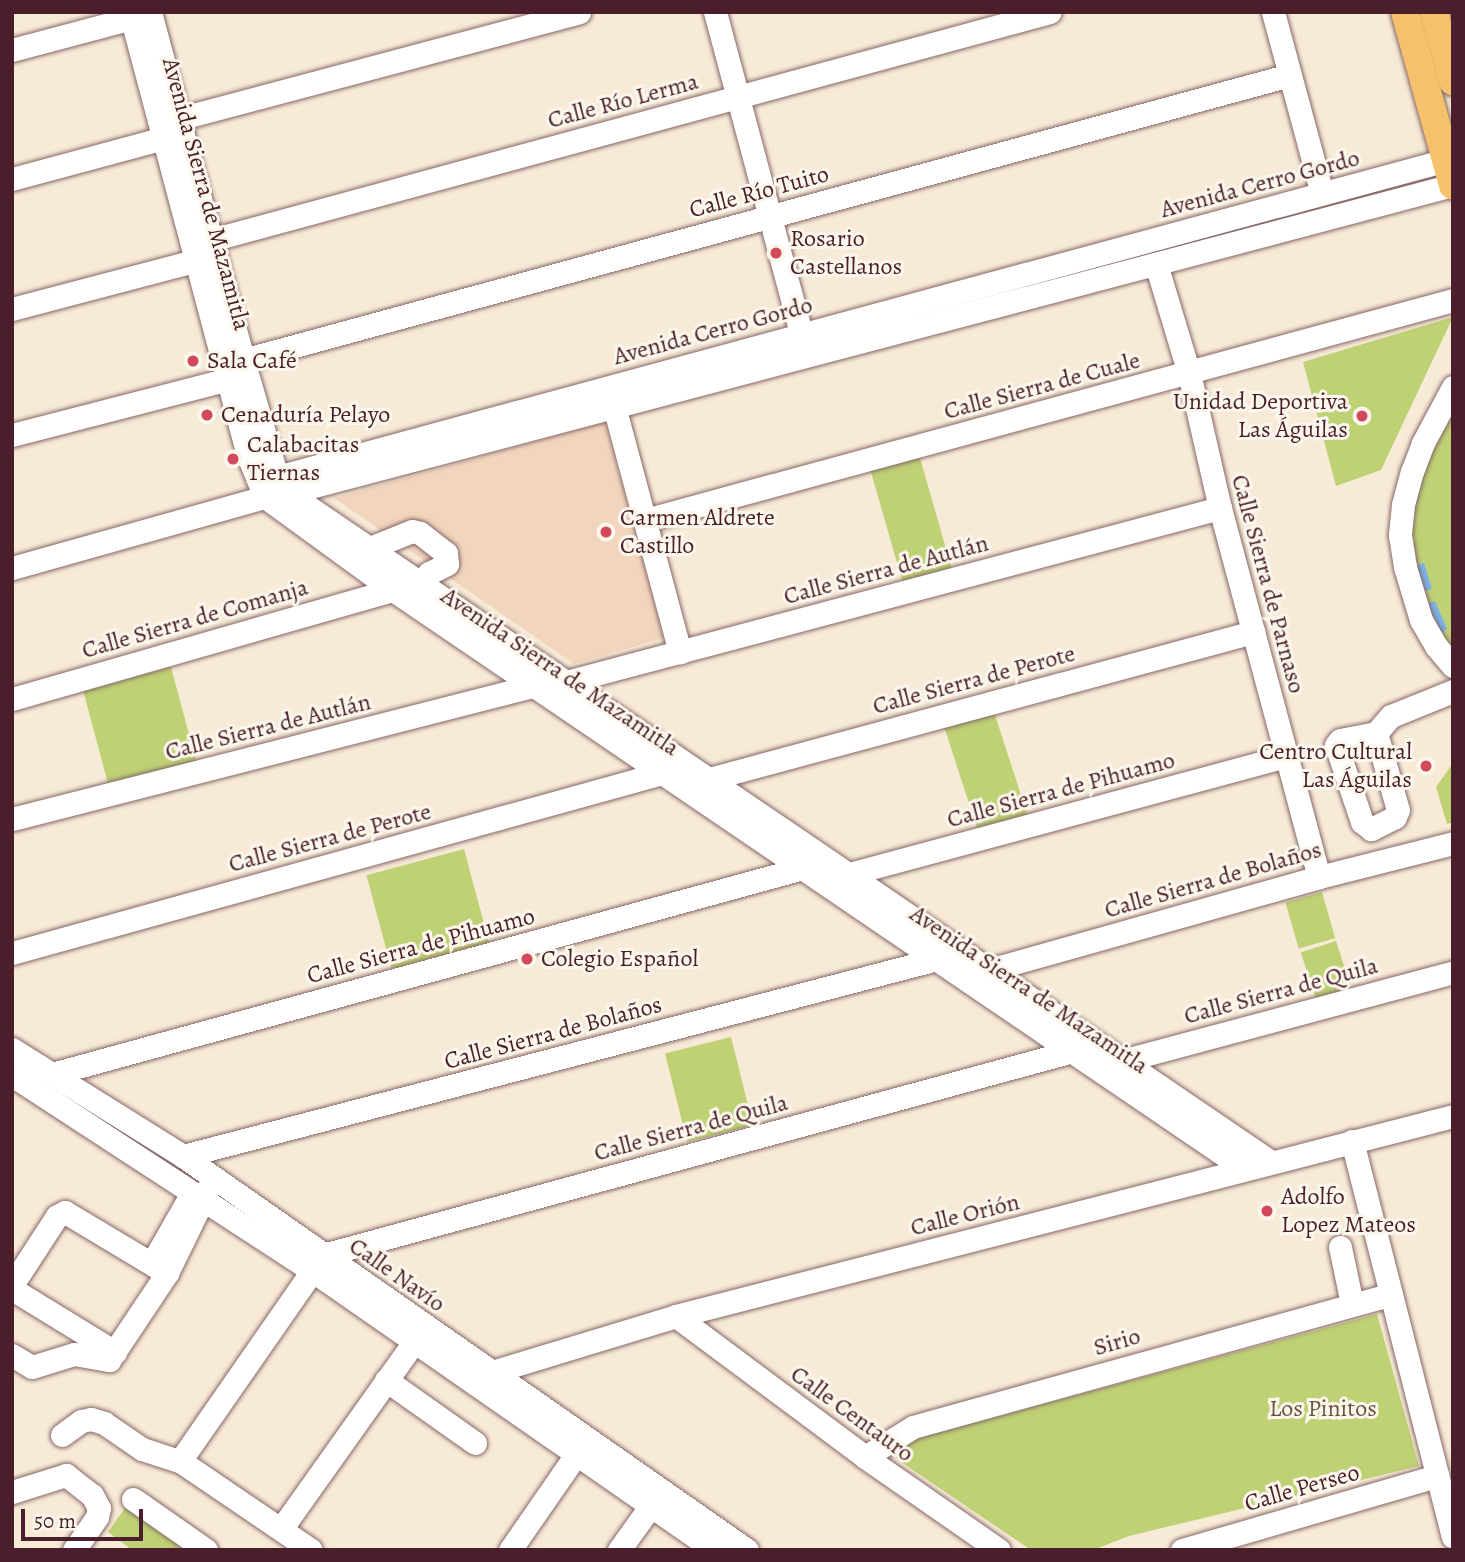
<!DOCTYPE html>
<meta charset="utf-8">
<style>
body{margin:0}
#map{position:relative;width:1465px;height:1562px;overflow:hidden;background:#f7ebd7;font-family:Alegreya,serif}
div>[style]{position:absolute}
.built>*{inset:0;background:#f2d5bd}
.green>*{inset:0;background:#bed174;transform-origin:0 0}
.water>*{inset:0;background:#7cb3eb;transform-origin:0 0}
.roads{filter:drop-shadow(0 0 2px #876667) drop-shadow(0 0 2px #876667)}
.minor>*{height:23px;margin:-11.5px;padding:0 11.5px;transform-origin:11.5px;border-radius:11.5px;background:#fff}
.major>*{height:28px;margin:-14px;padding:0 14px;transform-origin:14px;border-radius:14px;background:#f5c16b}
.dots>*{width:19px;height:19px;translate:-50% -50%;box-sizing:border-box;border:4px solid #fbf7ec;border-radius:50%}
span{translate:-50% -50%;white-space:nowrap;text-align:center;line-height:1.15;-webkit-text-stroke:6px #fbf7ec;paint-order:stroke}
.street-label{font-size:24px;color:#4a1f2b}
.poi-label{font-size:24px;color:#4a1f2b}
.left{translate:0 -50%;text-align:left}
.right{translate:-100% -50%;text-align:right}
.park-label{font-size:24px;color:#6d5441}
.frame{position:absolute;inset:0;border:14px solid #4a1f2b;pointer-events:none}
.scale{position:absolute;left:21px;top:1509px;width:122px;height:32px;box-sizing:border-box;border:4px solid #4a1f2b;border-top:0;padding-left:9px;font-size:21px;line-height:24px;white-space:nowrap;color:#4a1f2b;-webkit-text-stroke:5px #fbf7ec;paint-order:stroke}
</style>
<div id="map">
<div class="built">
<div style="clip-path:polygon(605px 422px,664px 638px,574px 664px,334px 498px)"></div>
</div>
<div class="green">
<div style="clip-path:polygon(1453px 317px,1381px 470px,1336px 486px,1303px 362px)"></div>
<div style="clip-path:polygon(1453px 402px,1453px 658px,1433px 631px,1407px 547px,1414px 492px)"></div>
<div style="left:918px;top:451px;width:124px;height:51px;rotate:74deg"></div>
<div style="left:171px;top:667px;width:102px;height:91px;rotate:75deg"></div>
<div style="left:994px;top:712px;width:110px;height:52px;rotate:72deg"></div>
<div style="clip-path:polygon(1453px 763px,1453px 822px,1447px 824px,1436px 787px)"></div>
<div style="left:464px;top:849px;width:97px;height:101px;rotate:75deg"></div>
<div style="left:1322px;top:892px;width:48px;height:38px;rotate:74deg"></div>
<div style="left:1336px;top:941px;width:57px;height:37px;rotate:72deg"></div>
<div style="left:731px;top:1037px;width:91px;height:68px;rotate:76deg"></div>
<div style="clip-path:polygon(1377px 1314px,1419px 1466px,1129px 1536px,1093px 1550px,1031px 1550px,898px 1460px,892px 1453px,911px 1440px)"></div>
<div style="clip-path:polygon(130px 1501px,184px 1541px,178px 1550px,132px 1550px,108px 1532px)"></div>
</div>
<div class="water">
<div style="left:1424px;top:563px;width:27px;height:9px;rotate:73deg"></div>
<div style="clip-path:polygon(1435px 601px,1447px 629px,1440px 634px,1425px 604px)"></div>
</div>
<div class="roads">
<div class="minor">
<div style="left:130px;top:12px;width:462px;rotate:75.1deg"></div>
<div style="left:249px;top:458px;width:42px;rotate:67.7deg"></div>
<div style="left:265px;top:497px;width:158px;rotate:36deg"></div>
<div style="left:393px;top:590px;width:1030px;rotate:34.2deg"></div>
<div style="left:150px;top:12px;width:360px;rotate:75deg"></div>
<div style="left:243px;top:360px;width:122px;rotate:73.8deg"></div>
<div style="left:277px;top:477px;width:19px;rotate:55deg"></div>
<div style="left:288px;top:493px;width:1189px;rotate:34.24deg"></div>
<div style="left:715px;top:12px;width:333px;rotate:75deg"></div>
<div style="left:1273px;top:12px;width:188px;rotate:74.9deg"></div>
<div style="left:12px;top:50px;width:124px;rotate:-14.9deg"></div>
<div style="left:178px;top:119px;width:415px;rotate:-14.9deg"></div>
<div style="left:12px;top:179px;width:157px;rotate:-15.1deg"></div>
<div style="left:211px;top:240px;width:869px;rotate:-15.2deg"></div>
<div style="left:1156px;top:264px;width:114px;rotate:73.2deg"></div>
<div style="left:1189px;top:373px;width:139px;rotate:77.1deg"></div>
<div style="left:1220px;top:508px;width:382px;rotate:75deg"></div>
<div style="left:12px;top:309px;width:191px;rotate:-14.8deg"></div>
<div style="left:243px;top:360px;width:1085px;rotate:-15.23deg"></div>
<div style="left:1453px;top:387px;width:64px;rotate:118.2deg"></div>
<div style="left:1423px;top:443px;width:30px;rotate:111deg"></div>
<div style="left:1412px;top:471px;width:35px;rotate:105deg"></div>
<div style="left:1403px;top:505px;width:30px;rotate:96deg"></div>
<div style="left:1400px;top:535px;width:32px;rotate:81deg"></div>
<div style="left:1405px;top:567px;width:55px;rotate:73.2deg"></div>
<div style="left:1421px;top:620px;width:30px;rotate:60deg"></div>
<div style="left:1436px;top:646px;width:26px;rotate:50deg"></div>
<div style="left:614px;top:406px;width:255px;rotate:75deg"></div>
<div style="left:12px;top:435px;width:223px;rotate:-14.5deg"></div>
<div style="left:277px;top:477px;width:1211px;rotate:-15.17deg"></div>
<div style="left:288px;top:493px;width:1205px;rotate:-14.81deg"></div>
<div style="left:645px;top:520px;width:837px;rotate:-15.23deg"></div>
<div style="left:370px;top:548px;width:45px;rotate:-22deg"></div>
<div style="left:412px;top:531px;width:8px;rotate:14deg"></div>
<div style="left:420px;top:533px;width:33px;rotate:38deg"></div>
<div style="left:446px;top:553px;width:11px;rotate:85deg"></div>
<div style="left:447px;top:564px;width:20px;rotate:153deg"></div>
<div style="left:429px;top:573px;width:12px;rotate:132deg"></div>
<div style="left:12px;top:568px;width:263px;rotate:-15.7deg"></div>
<div style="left:566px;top:682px;width:677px;rotate:-14.9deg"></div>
<div style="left:12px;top:699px;width:396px;rotate:-16deg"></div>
<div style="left:1376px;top:733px;width:80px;rotate:74.1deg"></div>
<div style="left:1398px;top:810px;width:8px;rotate:113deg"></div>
<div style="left:1395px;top:817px;width:27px;rotate:153deg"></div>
<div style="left:1371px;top:829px;width:11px;rotate:-142deg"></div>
<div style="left:1362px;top:822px;width:81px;rotate:-108.7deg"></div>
<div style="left:1336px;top:745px;width:6px;rotate:-51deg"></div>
<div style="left:1340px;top:740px;width:37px;rotate:-11deg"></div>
<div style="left:1376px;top:733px;width:23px;rotate:-49deg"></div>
<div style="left:1391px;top:716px;width:67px;rotate:-22deg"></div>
<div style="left:709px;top:779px;width:564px;rotate:-15.12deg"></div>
<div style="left:12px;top:819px;width:541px;rotate:-14.34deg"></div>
<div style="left:849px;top:874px;width:453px;rotate:-15.1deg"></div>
<div style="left:12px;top:953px;width:674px;rotate:-15.48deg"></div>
<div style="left:989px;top:970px;width:343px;rotate:-15.7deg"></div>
<div style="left:1319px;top:877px;width:138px;rotate:-14.2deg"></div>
<div style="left:12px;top:1049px;width:202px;rotate:32deg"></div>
<div style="left:183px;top:1156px;width:688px;rotate:34.94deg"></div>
<div style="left:1122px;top:1061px;width:343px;rotate:-15deg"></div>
<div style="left:52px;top:1074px;width:779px;rotate:-15.34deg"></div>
<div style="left:12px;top:1075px;width:359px;rotate:33.1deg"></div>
<div style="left:313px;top:1271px;width:489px;rotate:34.8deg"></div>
<div style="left:1352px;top:1141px;width:408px;rotate:75.7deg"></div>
<div style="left:183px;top:1156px;width:779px;rotate:-14.64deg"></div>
<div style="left:1340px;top:1247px;width:58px;rotate:78.1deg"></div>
<div style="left:152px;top:1263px;width:70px;rotate:-60.2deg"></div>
<div style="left:12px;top:1285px;width:82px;rotate:-56.9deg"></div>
<div style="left:57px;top:1216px;width:9px;rotate:-27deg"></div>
<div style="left:65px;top:1212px;width:119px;rotate:30.9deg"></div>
<div style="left:12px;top:1289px;width:121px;rotate:31.5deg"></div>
<div style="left:676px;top:1316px;width:236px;rotate:36.7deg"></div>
<div style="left:865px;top:1457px;width:163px;rotate:34.8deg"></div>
<div style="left:12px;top:1355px;width:23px;rotate:31deg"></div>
<div style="left:32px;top:1367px;width:44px;rotate:-17.2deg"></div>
<div style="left:74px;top:1354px;width:36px;rotate:10deg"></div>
<div style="left:109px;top:1360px;width:105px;rotate:-56.3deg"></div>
<div style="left:167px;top:1273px;width:93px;rotate:-64deg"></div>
<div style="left:492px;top:1372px;width:192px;rotate:-16.9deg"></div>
<div style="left:676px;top:1316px;width:802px;rotate:-14.43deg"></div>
<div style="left:386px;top:1380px;width:109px;rotate:35.3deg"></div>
<div style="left:62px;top:1435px;width:24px;rotate:-36deg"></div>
<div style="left:81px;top:1421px;width:10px;rotate:-11deg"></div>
<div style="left:91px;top:1419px;width:14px;rotate:17deg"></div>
<div style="left:104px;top:1423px;width:46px;rotate:34.4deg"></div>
<div style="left:142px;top:1449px;width:40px;rotate:18deg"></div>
<div style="left:180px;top:1461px;width:158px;rotate:34.2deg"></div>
<div style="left:865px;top:1457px;width:57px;rotate:-32deg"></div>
<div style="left:913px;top:1427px;width:496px;rotate:-15.5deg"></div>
<div style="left:180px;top:1461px;width:251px;rotate:-55.2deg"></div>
<div style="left:323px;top:1255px;width:777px;rotate:-15.22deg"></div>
<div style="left:12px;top:1492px;width:57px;rotate:-17.5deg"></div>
<div style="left:66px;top:1475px;width:33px;rotate:38deg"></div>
<div style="left:92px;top:1495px;width:15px;rotate:62deg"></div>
<div style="left:99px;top:1508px;width:9px;rotate:103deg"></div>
<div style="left:97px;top:1517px;width:40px;rotate:124.9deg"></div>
<div style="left:133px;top:1499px;width:89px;rotate:34.9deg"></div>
<div style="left:281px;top:1529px;width:245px;rotate:-54.6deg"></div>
<div style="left:510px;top:1550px;width:130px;rotate:-55.3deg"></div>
<div style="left:619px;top:1550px;width:70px;rotate:-54.3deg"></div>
<div style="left:1182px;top:1550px;width:266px;rotate:-16.2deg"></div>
</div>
<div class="major">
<div style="left:1405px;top:12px;width:180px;rotate:74.5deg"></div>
<div style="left:1434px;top:12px;width:72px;rotate:74.6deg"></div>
</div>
</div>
<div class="dots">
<div style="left:776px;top:253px;background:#d1495b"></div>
<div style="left:193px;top:361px;background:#d1495b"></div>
<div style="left:207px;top:415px;background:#d1495b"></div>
<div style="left:1362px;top:416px;background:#d1495b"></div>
<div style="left:233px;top:459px;background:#d1495b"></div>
<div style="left:606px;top:532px;background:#d1495b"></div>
<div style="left:1426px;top:766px;background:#d1495b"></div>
<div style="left:527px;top:959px;background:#d1495b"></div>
<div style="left:1267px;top:1211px;background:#d1495b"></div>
</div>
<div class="street-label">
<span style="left:623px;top:101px;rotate:-15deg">Calle Río Lerma</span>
<span style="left:1260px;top:184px;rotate:-15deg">Avenida Cerro Gordo</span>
<span style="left:759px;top:192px;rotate:-15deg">Calle Río Tuito</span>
<span style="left:206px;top:194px;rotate:75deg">Avenida Sierra de Mazamitla</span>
<span style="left:713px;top:331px;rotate:-15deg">Avenida Cerro Gordo</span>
<span style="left:1042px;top:386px;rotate:-15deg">Calle Sierra de Cuale</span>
<span style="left:886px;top:570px;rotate:-15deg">Calle Sierra de Autlán</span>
<span style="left:1268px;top:584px;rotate:75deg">Calle Sierra de Parnaso</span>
<span style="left:195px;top:619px;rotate:-16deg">Calle Sierra de Comanja</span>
<span style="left:560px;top:672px;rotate:34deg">Avenida Sierra de Mazamitla</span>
<span style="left:974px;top:680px;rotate:-15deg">Calle Sierra de Perote</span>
<span style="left:268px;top:727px;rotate:-14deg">Calle Sierra de Autlán</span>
<span style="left:1061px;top:790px;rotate:-15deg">Calle Sierra de Pihuamo</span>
<span style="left:330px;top:838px;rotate:-15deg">Calle Sierra de Perote</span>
<span style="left:1213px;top:880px;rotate:-16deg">Calle Sierra de Bolaños</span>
<span style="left:421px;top:946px;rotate:-15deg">Calle Sierra de Pihuamo</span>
<span style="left:1029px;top:990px;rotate:34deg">Avenida Sierra de Mazamitla</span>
<span style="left:1281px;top:991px;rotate:-15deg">Calle Sierra de Quila</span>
<span style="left:553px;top:1033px;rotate:-15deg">Calle Sierra de Bolaños</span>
<span style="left:691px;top:1128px;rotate:-15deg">Calle Sierra de Quila</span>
<span style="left:965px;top:1215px;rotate:-14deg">Calle Orión</span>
<span style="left:397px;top:1275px;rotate:35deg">Calle Navío</span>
<span style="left:1117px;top:1342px;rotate:-16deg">Sirio</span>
<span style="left:852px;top:1414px;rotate:36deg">Calle Centauro</span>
<span style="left:1302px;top:1488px;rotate:-16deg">Calle Perseo</span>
</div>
<div class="poi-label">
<span class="left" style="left:790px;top:253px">Rosario<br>Castellanos</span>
<span class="left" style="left:207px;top:361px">Sala Café</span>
<span class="right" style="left:1348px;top:416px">Unidad Deportiva<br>Las Águilas</span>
<span class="left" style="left:221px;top:415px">Cenaduría Pelayo</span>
<span class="left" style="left:247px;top:459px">Calabacitas<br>Tiernas</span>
<span class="left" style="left:620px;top:532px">Carmen Aldrete<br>Castillo</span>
<span class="right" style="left:1412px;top:766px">Centro Cultural<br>Las Águilas</span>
<span class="left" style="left:541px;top:959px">Colegio Español</span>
<span class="left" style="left:1281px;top:1211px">Adolfo<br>Lopez Mateos</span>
</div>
<div class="park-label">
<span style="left:1323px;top:1409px">Los Pinitos</span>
</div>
<div class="frame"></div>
<div class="scale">50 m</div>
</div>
